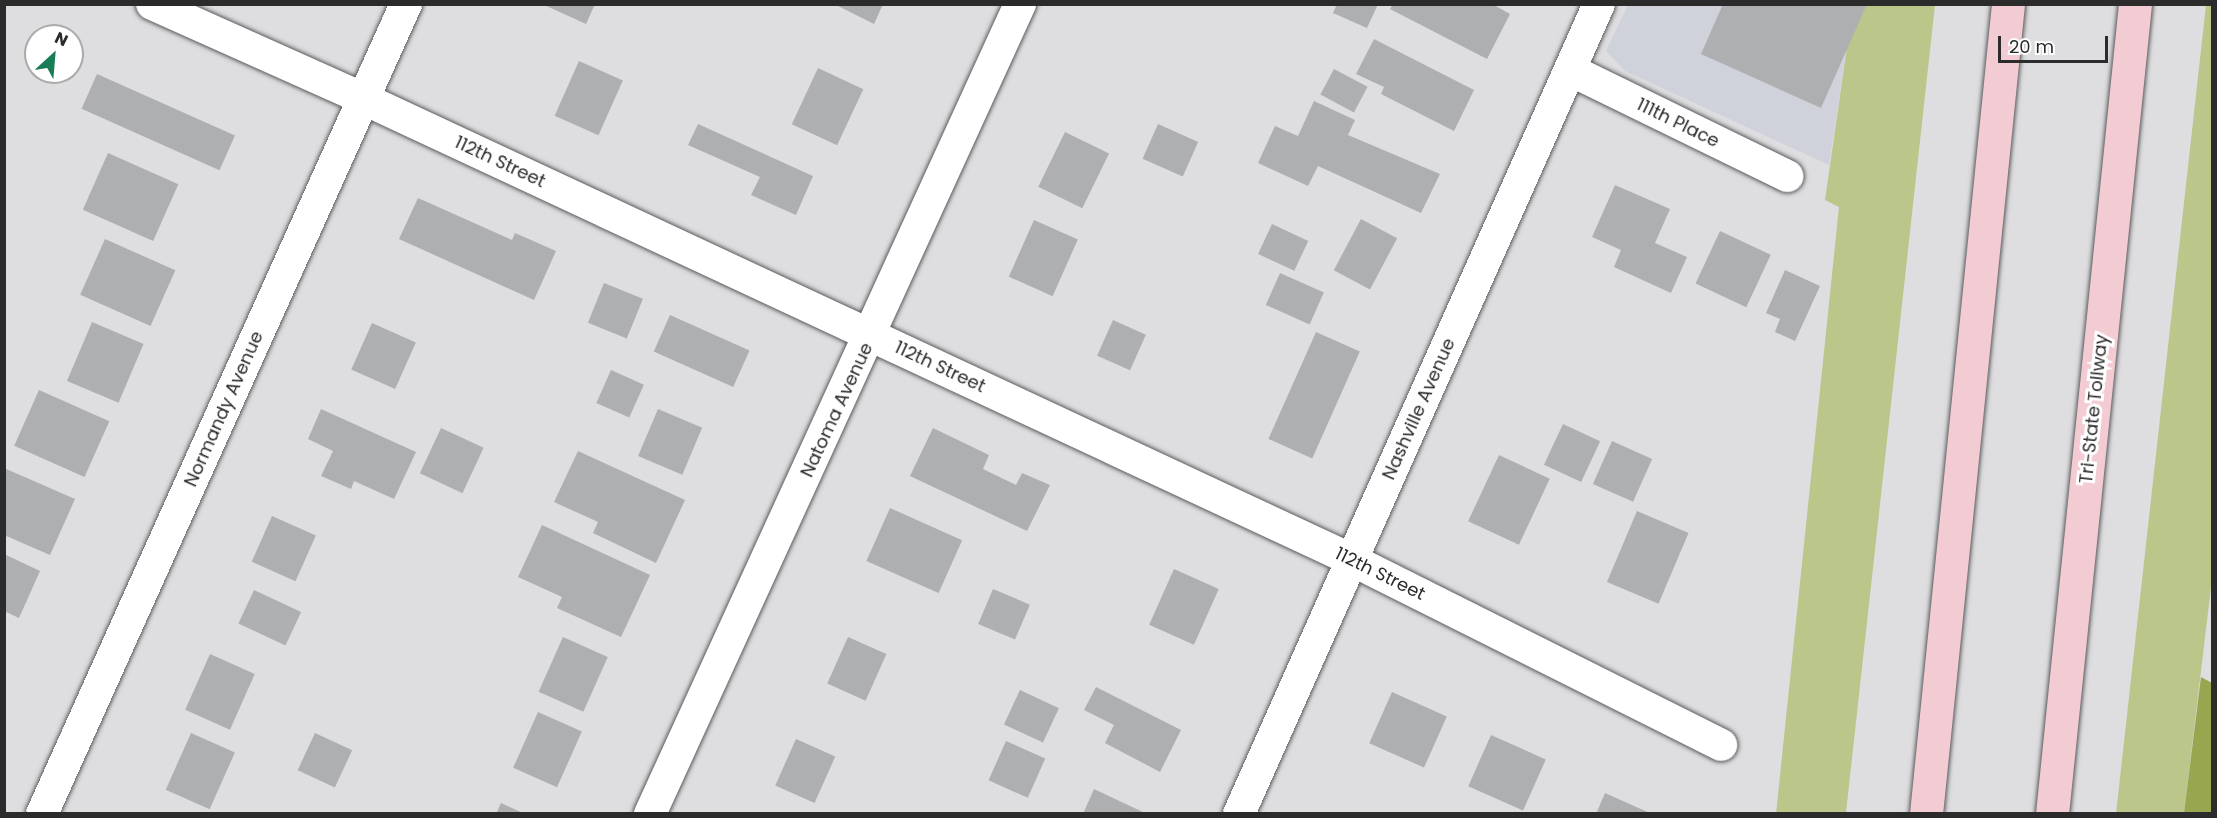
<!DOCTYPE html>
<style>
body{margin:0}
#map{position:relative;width:2217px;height:818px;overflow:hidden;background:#dedee1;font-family:Poppins,sans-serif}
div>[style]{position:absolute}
.built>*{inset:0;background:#d0d2db}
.green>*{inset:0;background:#bbc68b}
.forest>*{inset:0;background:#99a650}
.building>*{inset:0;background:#aeafb1;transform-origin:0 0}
.roads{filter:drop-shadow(0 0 2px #5a5b5d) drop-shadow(0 0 2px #5a5b5d)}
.minor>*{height:32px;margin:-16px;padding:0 16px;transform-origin:16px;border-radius:16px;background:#fff}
.motorway>*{height:33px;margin:-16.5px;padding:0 16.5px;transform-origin:16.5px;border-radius:16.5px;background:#f3cbd2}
span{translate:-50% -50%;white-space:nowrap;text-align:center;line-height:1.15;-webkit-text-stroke:6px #fff;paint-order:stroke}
.street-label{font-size:18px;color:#2b2b2c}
.frame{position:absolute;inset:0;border:6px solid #2b2b2c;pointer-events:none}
.north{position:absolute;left:24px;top:24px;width:60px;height:60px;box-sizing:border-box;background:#fff;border:2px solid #aaaaab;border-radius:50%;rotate:26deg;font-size:16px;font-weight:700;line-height:24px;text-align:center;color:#2b2b2c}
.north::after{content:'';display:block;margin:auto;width:21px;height:27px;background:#187c55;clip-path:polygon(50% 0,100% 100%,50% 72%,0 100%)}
.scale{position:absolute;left:1998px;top:36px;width:110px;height:27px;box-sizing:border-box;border:3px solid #2b2b2c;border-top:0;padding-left:8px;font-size:18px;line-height:21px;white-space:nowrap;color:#2b2b2c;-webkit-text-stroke:4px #fff;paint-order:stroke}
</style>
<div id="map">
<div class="built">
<div style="clip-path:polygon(1628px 5px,1853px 5px,1829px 165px,1625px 71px,1606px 51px)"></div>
</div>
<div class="green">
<div style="clip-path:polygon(1853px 5px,1935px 5px,1846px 813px,1776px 814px,1839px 207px,1825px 200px)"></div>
<div style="clip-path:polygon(2206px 5px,2212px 5px,2212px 579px,2184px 813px,2116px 814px)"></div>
</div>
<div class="forest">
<div style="clip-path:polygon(2201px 677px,2212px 683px,2212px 813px,2184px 813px)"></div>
</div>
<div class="building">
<div style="clip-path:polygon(542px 4px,595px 4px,586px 24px)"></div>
<div style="clip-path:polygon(834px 4px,883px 4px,874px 24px)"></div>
<div style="clip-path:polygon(1337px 4px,1378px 4px,1367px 28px,1333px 13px)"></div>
<div style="clip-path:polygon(1393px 4px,1492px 4px,1510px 14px,1487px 59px,1390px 9px)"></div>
<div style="clip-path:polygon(1723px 4px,1867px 4px,1821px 108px,1701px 54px)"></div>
<div style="clip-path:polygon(1374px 39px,1474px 90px,1454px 131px,1381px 94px,1384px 87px,1356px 74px)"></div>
<div style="left:579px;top:61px;width:48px;height:60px;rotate:24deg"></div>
<div style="left:818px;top:68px;width:50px;height:62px;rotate:25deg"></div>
<div style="left:1334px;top:69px;width:38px;height:29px;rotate:28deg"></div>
<div style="left:97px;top:74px;width:151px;height:38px;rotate:24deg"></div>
<div style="clip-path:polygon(1314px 101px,1355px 120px,1348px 135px,1440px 174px,1421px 213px,1318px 166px,1308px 186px,1258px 163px,1275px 126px,1298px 136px)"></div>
<div style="clip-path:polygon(698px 124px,813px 176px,796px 215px,751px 195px,760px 177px,688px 145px)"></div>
<div style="left:1158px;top:124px;width:44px;height:38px;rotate:24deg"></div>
<div style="left:1065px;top:132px;width:49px;height:61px;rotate:26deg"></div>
<div style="left:108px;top:153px;width:77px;height:62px;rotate:24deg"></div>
<div style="clip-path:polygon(1615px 185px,1670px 209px,1655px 243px,1687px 257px,1671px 293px,1614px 267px,1621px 250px,1592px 237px)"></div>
<div style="clip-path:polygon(418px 198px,512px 240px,515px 233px,556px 251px,534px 300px,399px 239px)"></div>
<div style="left:1361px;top:219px;width:41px;height:58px;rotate:28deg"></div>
<div style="left:1034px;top:220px;width:48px;height:62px;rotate:24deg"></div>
<div style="left:1272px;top:224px;width:40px;height:33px;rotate:25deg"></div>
<div style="left:1720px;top:231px;width:56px;height:58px;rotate:25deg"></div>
<div style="left:105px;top:239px;width:77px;height:61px;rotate:24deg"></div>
<div style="clip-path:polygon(1785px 270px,1820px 286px,1795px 341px,1775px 332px,1780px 319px,1766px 313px)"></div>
<div style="left:1280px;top:273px;width:48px;height:35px;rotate:24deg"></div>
<div style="left:604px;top:283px;width:42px;height:43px;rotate:22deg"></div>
<div style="left:670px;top:315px;width:87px;height:40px;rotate:24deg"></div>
<div style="left:1113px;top:320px;width:36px;height:39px;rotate:24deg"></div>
<div style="left:92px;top:322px;width:56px;height:64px;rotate:23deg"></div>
<div style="left:372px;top:323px;width:48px;height:51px;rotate:24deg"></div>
<div style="left:1316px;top:332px;width:48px;height:117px;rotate:24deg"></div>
<div style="left:611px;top:370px;width:36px;height:36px;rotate:24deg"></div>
<div style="left:39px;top:390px;width:77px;height:61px;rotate:24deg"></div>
<div style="clip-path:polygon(321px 409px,416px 452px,394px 499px,354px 481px,351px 489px,321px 476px,333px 451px,308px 439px)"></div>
<div style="left:658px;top:409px;width:48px;height:51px;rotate:23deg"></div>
<div style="left:1563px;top:424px;width:41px;height:45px;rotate:25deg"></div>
<div style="left:441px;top:428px;width:47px;height:50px;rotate:25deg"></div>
<div style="clip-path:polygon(933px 428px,989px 455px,983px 469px,1016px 485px,1022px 473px,1050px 485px,1027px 531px,910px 476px)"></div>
<div style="left:1612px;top:441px;width:44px;height:47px;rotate:24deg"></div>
<div style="clip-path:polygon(578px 451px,685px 500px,656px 563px,593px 533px,598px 522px,554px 502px)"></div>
<div style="left:1499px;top:455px;width:56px;height:73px;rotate:25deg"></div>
<div style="clip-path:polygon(4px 468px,75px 499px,50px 555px,4px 535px)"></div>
<div style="left:890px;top:508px;width:79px;height:58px;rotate:24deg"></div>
<div style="left:1637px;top:511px;width:56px;height:77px;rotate:23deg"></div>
<div style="left:272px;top:516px;width:48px;height:50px;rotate:24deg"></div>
<div style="clip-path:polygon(542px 525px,650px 575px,621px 637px,557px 608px,562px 597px,518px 577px)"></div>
<div style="clip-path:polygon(4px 554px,40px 571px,19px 618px,4px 611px)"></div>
<div style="left:1174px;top:569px;width:49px;height:61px;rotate:24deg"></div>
<div style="left:993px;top:589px;width:40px;height:38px;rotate:23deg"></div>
<div style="left:254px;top:590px;width:52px;height:37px;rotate:25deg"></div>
<div style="left:563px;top:637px;width:49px;height:60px;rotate:24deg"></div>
<div style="left:848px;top:637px;width:42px;height:51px;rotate:24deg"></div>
<div style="left:210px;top:654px;width:49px;height:61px;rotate:24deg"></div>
<div style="clip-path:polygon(1096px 687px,1181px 730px,1160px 772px,1105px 743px,1114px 725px,1084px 710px)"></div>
<div style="left:1020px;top:690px;width:43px;height:38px;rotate:25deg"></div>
<div style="left:1392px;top:692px;width:60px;height:56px;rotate:24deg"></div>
<div style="left:538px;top:712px;width:48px;height:61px;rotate:24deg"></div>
<div style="left:191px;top:733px;width:48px;height:62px;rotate:24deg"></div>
<div style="left:315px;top:733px;width:41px;height:41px;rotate:25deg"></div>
<div style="left:1491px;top:735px;width:60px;height:56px;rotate:24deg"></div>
<div style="left:796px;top:739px;width:43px;height:51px;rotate:24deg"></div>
<div style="left:1006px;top:741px;width:43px;height:43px;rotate:24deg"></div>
<div style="clip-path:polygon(1094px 789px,1147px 814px,1083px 814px)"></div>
<div style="clip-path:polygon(1605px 793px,1652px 814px,1596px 814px)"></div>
<div style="clip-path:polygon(501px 803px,525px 814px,496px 814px)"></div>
</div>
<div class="roads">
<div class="minor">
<div style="left:152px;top:4px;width:232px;rotate:24.1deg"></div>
<div style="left:364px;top:99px;width:1090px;rotate:25.01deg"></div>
<div style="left:1352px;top:560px;width:413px;rotate:26.6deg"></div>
<div style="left:1570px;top:70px;width:242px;rotate:26deg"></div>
<div style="left:42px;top:814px;width:888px;rotate:-65.8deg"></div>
<div style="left:650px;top:814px;width:891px;rotate:-65.45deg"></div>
<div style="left:1239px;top:814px;width:886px;rotate:-66.04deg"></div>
</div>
<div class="motorway">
<div style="left:1926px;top:814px;width:814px;rotate:-84.22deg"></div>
<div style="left:2052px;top:814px;width:814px;rotate:-84.15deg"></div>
</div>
</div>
<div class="street-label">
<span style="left:1678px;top:123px;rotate:26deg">111th Place</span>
<span style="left:500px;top:162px;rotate:25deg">112th Street</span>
<span style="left:940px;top:367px;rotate:25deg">112th Street</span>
<span style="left:224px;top:409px;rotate:-66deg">Normandy Avenue</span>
<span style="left:1419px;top:409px;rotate:-66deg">Nashville Avenue</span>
<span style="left:2094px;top:409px;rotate:-84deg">Tri-State Tollway</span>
<span style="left:837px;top:410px;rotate:-65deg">Natoma Avenue</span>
<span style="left:1380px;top:574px;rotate:26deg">112th Street</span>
</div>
<div class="frame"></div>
<div class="north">N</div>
<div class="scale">20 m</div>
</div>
